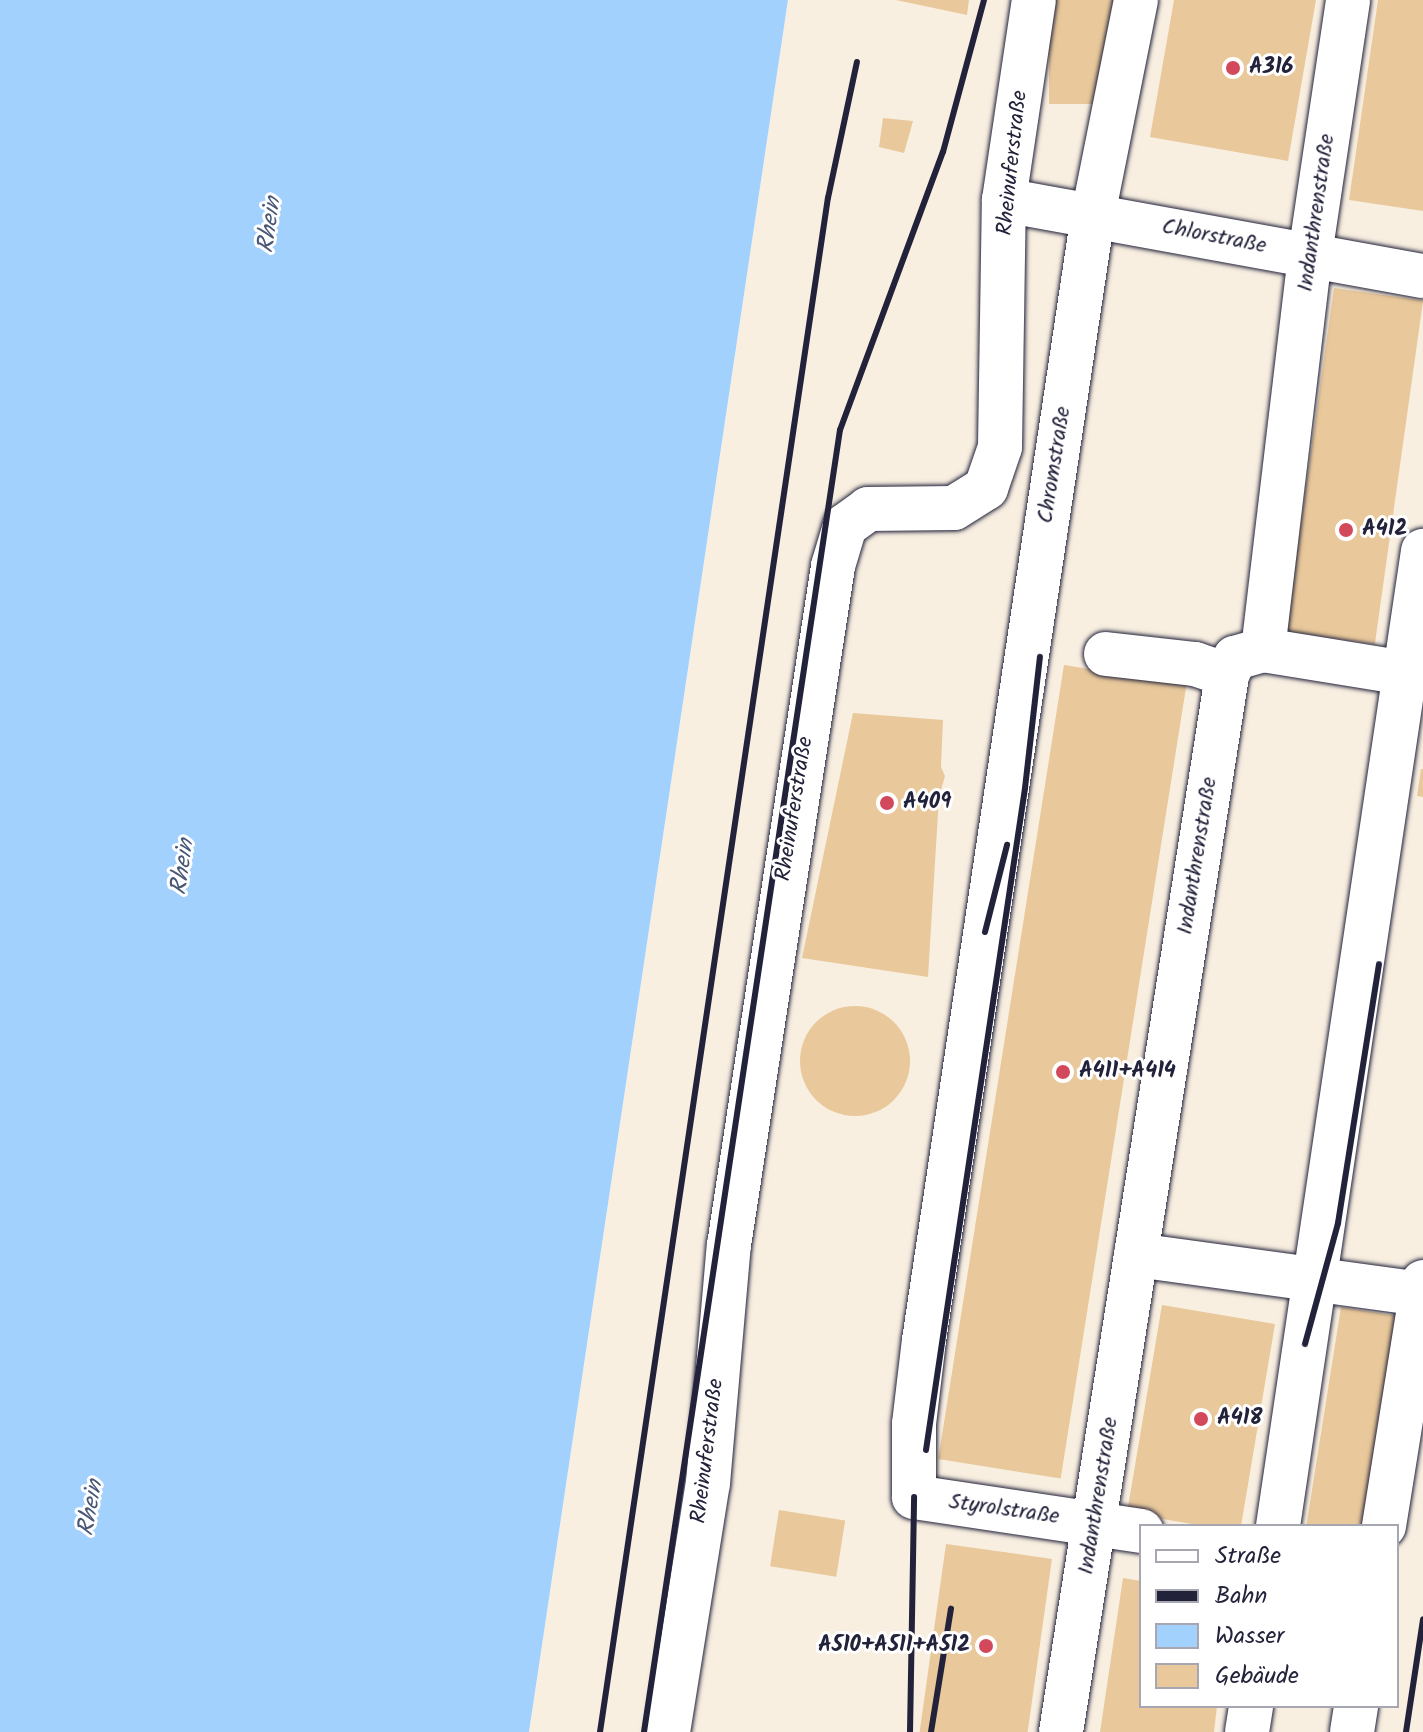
<!DOCTYPE html>
<meta charset="utf-8">
<style>
body{margin:0}
#map{position:relative;width:1423px;height:1732px;overflow:hidden;background:#fff;font-family:Kalam,sans-serif}
div>[style]{position:absolute}
.built>*{inset:0;background:#f8efe1}
.water>*{inset:0;background:#a2d1fe}
.building>*{inset:0;background:#e9c99b;transform-origin:0 0}
.round{border-radius:50%}
.roads{filter:drop-shadow(0 0 2px #22223b) drop-shadow(0 0 2px #22223b)}
.minor>*{height:44px;margin:-22px;padding:0 22px;transform-origin:22px;border-radius:22px;background:#fff}
.rail>*{height:6px;margin:-3px;padding:0 3px;transform-origin:3px;border-radius:3px;background:#22223b}
.dots>*{width:22px;height:22px;translate:-50% -50%;box-sizing:border-box;border:4px solid #fff;border-radius:50%}
span{translate:-50% -50%;white-space:nowrap;text-align:center;line-height:1.15;-webkit-text-stroke:6px #fff;paint-order:stroke}
.poi-label{font-size:22px;color:#22223b;font-weight:700}
.left{translate:0 -50%;text-align:left}
.right{translate:-100% -50%;text-align:right}
.street-label{font-size:22px;color:#22223b}
.water-label{font-size:24px;color:#485776;font-style:italic}
.legend{position:absolute;left:1139px;top:1524px;width:260px;height:184px;box-sizing:border-box;background:#fff;border:2px solid #a7a7b1;margin:0;padding:10px 14px;list-style:none;font-size:24px;color:#22223b}
.legend li{display:flex;align-items:center;gap:16px;height:40px}
.legend b{width:40px;border:2px solid #a7a7b1}
</style>
<div id="map">
<div class="built">
<div style="clip-path:polygon(evenodd,788px 0,1423px 0,1423px 1732px,529px 1732px,788px 0,1141px 1526px,1397px 1526px,1397px 1706px,1141px 1706px,1141px 1526px)"></div>
</div>
<div class="water">
<div style="clip-path:polygon(0 0,788px 0,529px 1732px,0 1732px)"></div>
</div>
<div class="building">
<div style="clip-path:polygon(896px 0,969px 0,967px 15px)"></div>
<div style="left:1049px;top:0;width:69px;height:104px"></div>
<div style="clip-path:polygon(1174px 0,1316px 0,1288px 161px,1150px 137px)"></div>
<div style="clip-path:polygon(1378px 0,1423px 0,1423px 211px,1349px 200px)"></div>
<div style="clip-path:polygon(883px 118px,913px 121px,904px 153px,879px 147px)"></div>
<div style="left:1334px;top:288px;width:90px;height:347px;rotate:8deg"></div>
<div style="left:1064px;top:665px;width:124px;height:804px;rotate:9deg"></div>
<div style="clip-path:polygon(853px 713px,943px 720px,941px 767px,945px 776px,939px 797px,928px 977px,802px 958px)"></div>
<div style="clip-path:polygon(1421px 769px,1423px 769px,1423px 797px,1417px 796px)"></div>
<div class="round" style="left:800px;top:1006px;width:110px;height:110px"></div>
<div style="clip-path:polygon(1162px 1305px,1275px 1324px,1241px 1526px,1204px 1526px,1127px 1513px)"></div>
<div style="left:1341px;top:1307px;width:67px;height:221px;rotate:9deg"></div>
<div style="left:779px;top:1510px;width:67px;height:57px;rotate:9deg"></div>
<div style="left:946px;top:1544px;width:107px;height:190px;rotate:8deg"></div>
<div style="clip-path:polygon(1123px 1578px,1141px 1581px,1141px 1706px,1217px 1706px,1214px 1732px,1100px 1732px)"></div>
</div>
<div class="roads">
<div class="minor">
<div style="left:1136px;top:0;width:219px;rotate:101.3deg"></div>
<div style="left:1093px;top:215px;width:1138px;rotate:98.54deg"></div>
<div style="left:924px;top:1340px;width:85px;rotate:96.8deg"></div>
<div style="left:914px;top:1424px;width:73px;rotate:90deg"></div>
<div style="left:914px;top:1497px;width:230px;rotate:8.5deg"></div>
<div style="left:1004px;top:200px;width:426px;rotate:10.3deg"></div>
<div style="left:1263px;top:650px;width:398px;rotate:-83.2deg"></div>
<div style="left:1310px;top:255px;width:258px;rotate:-81.5deg"></div>
<div style="left:1106px;top:654px;width:90px;rotate:6.4deg"></div>
<div style="left:1195px;top:664px;width:34px;rotate:19deg"></div>
<div style="left:1136px;top:1255px;width:288px;rotate:7.8deg"></div>
<div style="left:1278px;top:1526px;width:986px;rotate:-81.54deg"></div>
<div style="left:1384px;top:1526px;width:247px;rotate:-80.9deg"></div>
<div style="left:668px;top:1732px;width:252px;rotate:-80.9deg"></div>
<div style="left:708px;top:1483px;width:239px;rotate:-85deg"></div>
<div style="left:729px;top:1245px;width:687px;rotate:-81.29deg"></div>
<div style="left:833px;top:566px;width:42px;rotate:-73.3deg"></div>
<div style="left:845px;top:526px;width:29px;rotate:-36deg"></div>
<div style="left:868px;top:509px;width:86px;rotate:-0.7deg"></div>
<div style="left:954px;top:508px;width:38px;rotate:-32deg"></div>
<div style="left:986px;top:488px;width:43px;rotate:-71.1deg"></div>
<div style="left:1000px;top:447px;width:247px;rotate:-89.1deg"></div>
<div style="left:1004px;top:200px;width:202px;rotate:-81.5deg"></div>
<div style="left:1061px;top:1732px;width:1070px;rotate:-81.07deg"></div>
<div style="left:1227px;top:675px;width:19px;rotate:-65deg"></div>
<div style="left:1235px;top:658px;width:29px;rotate:-16deg"></div>
<div style="left:1263px;top:650px;width:144px;rotate:9.2deg"></div>
<div style="left:1247px;top:1732px;width:26px;rotate:-81deg"></div>
<div style="left:1352px;top:1732px;width:26px;rotate:-81deg"></div>
</div>
</div>
<div class="rail">
<div style="left:985px;top:932px;width:90px;rotate:-75.8deg"></div>
<div style="left:1305px;top:1344px;width:125px;rotate:-74.7deg"></div>
<div style="left:1338px;top:1223px;width:262px;rotate:-81deg"></div>
<div style="left:926px;top:1450px;width:669px;rotate:-81.49deg"></div>
<div style="left:1025px;top:788px;width:132px;rotate:-83.5deg"></div>
<div style="left:600px;top:1732px;width:1551px;rotate:-81.55deg"></div>
<div style="left:828px;top:198px;width:139px;rotate:-78deg"></div>
<div style="left:644px;top:1732px;width:1317px;rotate:-81.44deg"></div>
<div style="left:840px;top:430px;width:296px;rotate:-69.7deg"></div>
<div style="left:943px;top:152px;width:157px;rotate:-74.9deg"></div>
<div style="left:910px;top:1732px;width:235px;rotate:-89deg"></div>
<div style="left:931px;top:1732px;width:125px;rotate:-80.8deg"></div>
<div style="left:1406px;top:1732px;width:114px;rotate:-81.4deg"></div>
</div>
<div class="dots">
<div style="left:1233px;top:68px;background:#d1495b"></div>
<div style="left:1346px;top:530px;background:#d1495b"></div>
<div style="left:887px;top:803px;background:#d1495b"></div>
<div style="left:1063px;top:1072px;background:#d1495b"></div>
<div style="left:1201px;top:1419px;background:#d1495b"></div>
<div style="left:986px;top:1646px;background:#d1495b"></div>
</div>
<div class="poi-label">
<span class="left" style="left:1249px;top:68px">A316</span>
<span class="left" style="left:1362px;top:530px">A412</span>
<span class="left" style="left:903px;top:803px">A409</span>
<span class="left" style="left:1079px;top:1072px">A411+A414</span>
<span class="left" style="left:1217px;top:1419px">A418</span>
<span class="right" style="left:970px;top:1646px">A510+A511+A512</span>
</div>
<div class="street-label">
<span style="left:1013px;top:163px;rotate:-84deg">Rheinuferstraße</span>
<span style="left:1317px;top:213px;rotate:-82deg">Indanthrenstraße</span>
<span style="left:1214px;top:237px;rotate:11deg">Chlorstraße</span>
<span style="left:1055px;top:465px;rotate:-81deg">Chromstraße</span>
<span style="left:795px;top:809px;rotate:-81deg">Rheinuferstraße</span>
<span style="left:1198px;top:856px;rotate:-81deg">Indanthrenstraße</span>
<span style="left:708px;top:1451px;rotate:-83deg">Rheinuferstraße</span>
<span style="left:1099px;top:1496px;rotate:-81deg">Indanthrenstraße</span>
<span style="left:1004px;top:1510px;rotate:8deg">Styrolstraße</span>
</div>
<div class="water-label">
<span style="left:270px;top:225px;rotate:-82deg">Rhein</span>
<span style="left:183px;top:867px;rotate:-82deg">Rhein</span>
<span style="left:91px;top:1508px;rotate:-80deg">Rhein</span>
</div>
<ul class="legend">
<li><b style="height:10px;background:#fff"></b>Straße</li>
<li><b style="height:10px;background:#22223b"></b>Bahn</li>
<li><b style="height:22px;background:#a2d1fe"></b>Wasser</li>
<li><b style="height:22px;background:#e9c99b"></b>Gebäude</li>
</ul>
</div>
